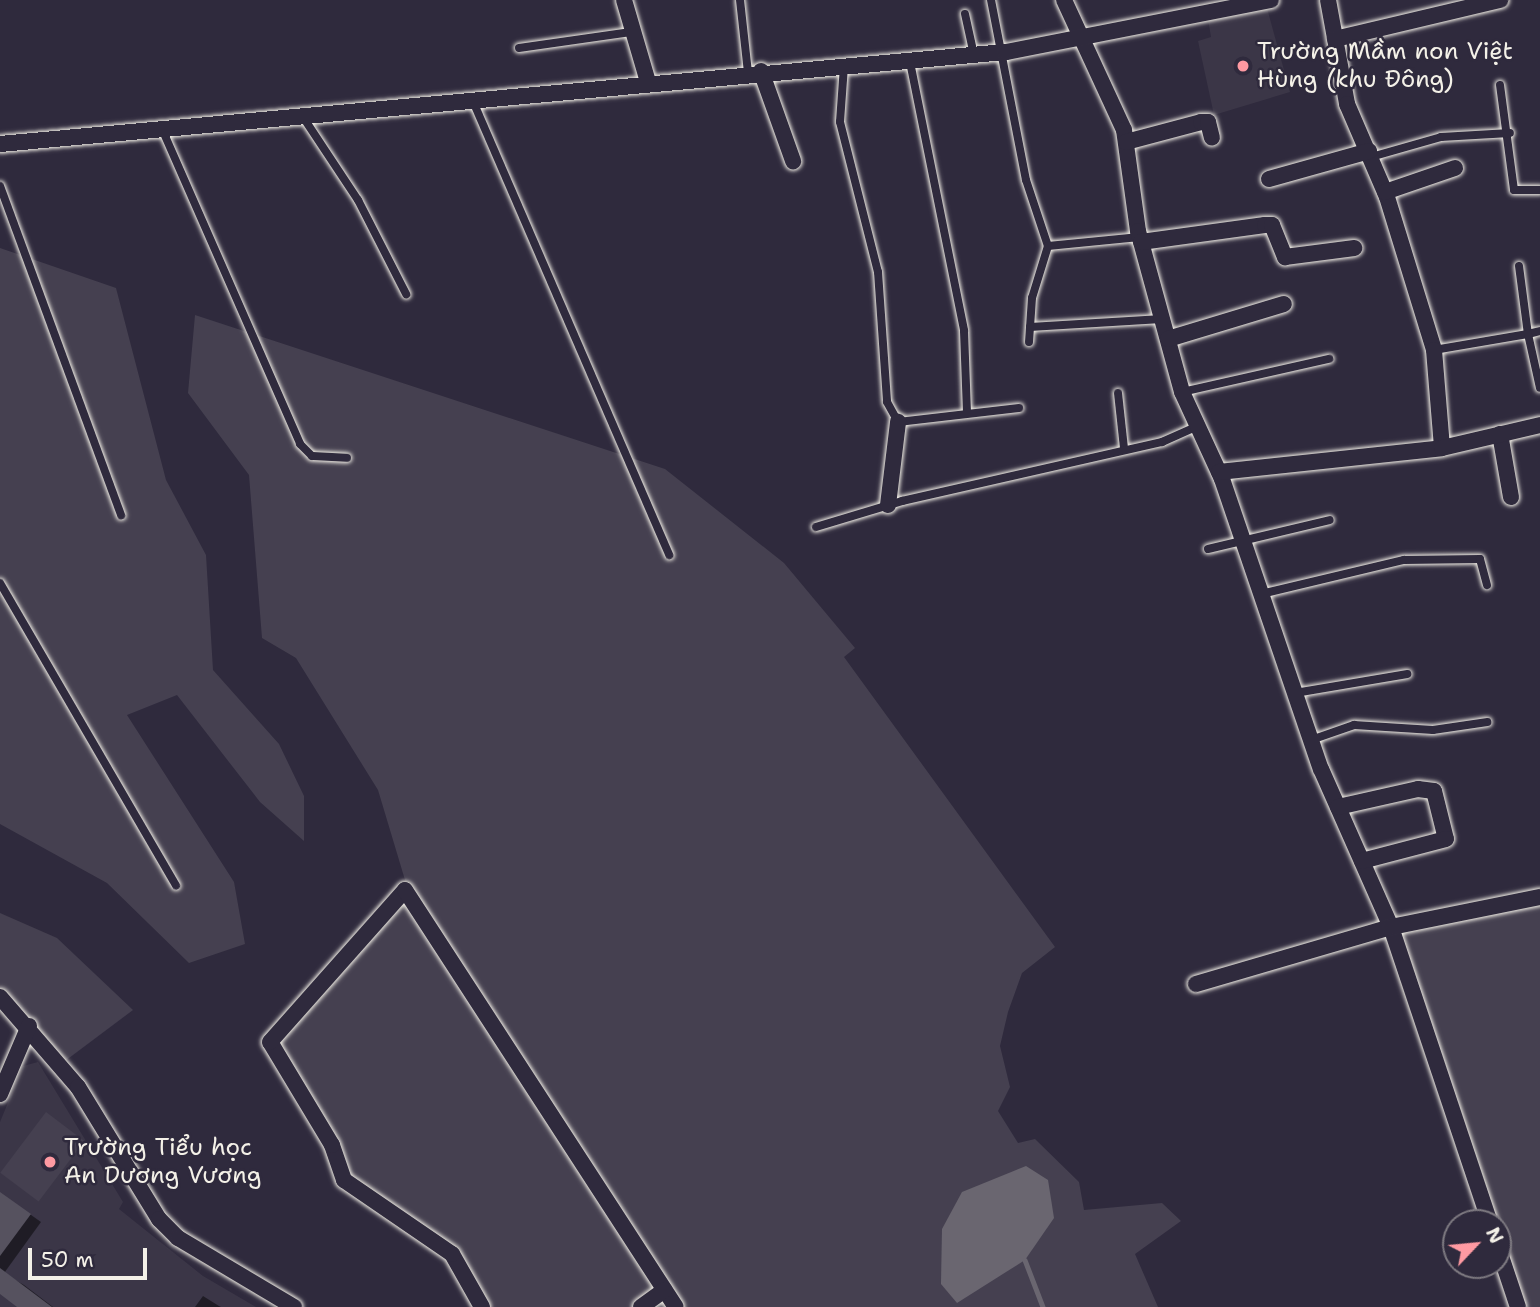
<!DOCTYPE html>
<meta charset="utf-8">
<style>
body{margin:0}
#map{position:relative;width:1540px;height:1307px;overflow:hidden;background:#2f2a3d;font-family:"Shantell Sans",sans-serif}
div>[style]{position:absolute}
.built>*{inset:0;background:#3b3647}
.green>*{inset:0;background:#454050;transform-origin:0 0}
.water>*{inset:0;background:#6a6670}
.shadow>*{inset:0;background:#0007}
.stream>*{height:4.5px;margin:-2.25px;padding:0 2.25px;transform-origin:2.25px;border-radius:2.25px;background:#6a6670}
.building>*{inset:0;background:#56525f}
.roads{filter:drop-shadow(0 0 2px #f4f1e8) drop-shadow(0 0 2px #f4f1e8)}
.service>*{height:8px;margin:-4px;padding:0 4px;transform-origin:4px;border-radius:4px;background:#2f2a3d}
.minor>*{height:16px;margin:-8px;padding:0 8px;transform-origin:8px;border-radius:8px;background:#2f2a3d}
.dots>*{width:19px;height:19px;translate:-50% -50%;box-sizing:border-box;border:4px solid #2f2a3d;border-radius:50%}
span{translate:-50% -50%;white-space:nowrap;text-align:center;line-height:1.15;-webkit-text-stroke:5px #2f2a3d;paint-order:stroke}
.poi-label{font-size:24px;color:#f4f1e8}
.left{translate:0 -50%;text-align:left}
.north{position:absolute;left:1442px;top:1209px;width:70px;height:70px;box-sizing:border-box;background:#2f2a3d;border:2px solid #7e7a81;border-radius:50%;rotate:64deg;font-size:19px;font-weight:700;line-height:28px;text-align:center;color:#f4f1e8}
.north::after{content:'';display:block;margin:auto;width:24px;height:32px;background:#ff9aa2;clip-path:polygon(50% 0,100% 100%,50% 72%,0 100%)}
.scale{position:absolute;left:28px;top:1248px;width:119px;height:32px;box-sizing:border-box;border:4px solid #f4f1e8;border-top:0;padding-left:9px;font-size:21px;line-height:24px;white-space:nowrap;color:#f4f1e8;-webkit-text-stroke:5px #2f2a3d;paint-order:stroke}
</style>
<div id="map">
<div class="built">
<div style="clip-path:polygon(1267px 8px,1290px 92px,1214px 115px,1198px 41px,1211px 37px,1208px 19px)"></div>
<div style="clip-path:polygon(38px 1062px,123px 1202px,119px 1209px,203px 1276px,256px 1307px,0 1307px,0 1122px,23px 1066px)"></div>
</div>
<div class="green">
<div style="clip-path:polygon(0 248px,116px 288px,166px 480px,206px 555px,213px 670px,279px 744px,304px 796px,304px 841px,260px 802px,177px 695px,127px 715px,234px 882px,245px 944px,189px 963px,107px 883px,0 824px)"></div>
<div style="clip-path:polygon(195px 315px,665px 469px,784px 563px,855px 648px,844px 657px,1055px 947px,1022px 973px,1008px 1012px,1000px 1046px,1010px 1087px,998px 1111px,1018px 1143px,1035px 1139px,1079px 1182px,1084px 1210px,1162px 1203px,1181px 1221px,1135px 1254px,1158px 1307px,480px 1307px,452px 1254px,344px 1180px,270px 1042px,408px 890px,378px 790px,296px 658px,262px 638px,249px 475px,188px 393px)"></div>
<div style="clip-path:polygon(1540px 897px,1540px 1307px,1518px 1307px,1498px 1247px,1498px 1223px,1490px 1223px,1391px 927px)"></div>
<div style="clip-path:polygon(0 913px,57px 938px,133px 1010px,61px 1064px,0 1001px)"></div>
<div style="left:46px;top:1112px;width:48px;height:76px;rotate:37deg"></div>
</div>
<div class="water">
<div style="clip-path:polygon(1026px 1166px,1048px 1180px,1054px 1218px,1025px 1260px,957px 1303px,941px 1284px,942px 1229px,962px 1192px)"></div>
</div>
<div class="shadow">
<div style="clip-path:polygon(0 1193px,41px 1222px,2px 1276px,0 1275px)"></div>
<div style="clip-path:polygon(8px 1276px,24px 1285px,53px 1307px,20px 1307px,0 1292px)"></div>
<div style="clip-path:polygon(203px 1296px,219px 1306px,221px 1307px,195px 1307px)"></div>
</div>
<div class="stream">
<div style="left:1025px;top:1260px;width:50px;rotate:69deg"></div>
</div>
<div class="building">
<div style="clip-path:polygon(0 1192px,31px 1214px,0 1256px)"></div>
<div style="clip-path:polygon(0 1268px,52px 1307px,17px 1307px,0 1294px)"></div>
</div>
<div class="roads">
<div class="service">
<div style="left:740px;top:0;width:72px;rotate:83.7deg"></div>
<div style="left:991px;top:0;width:183px;rotate:79deg"></div>
<div style="left:1026px;top:180px;width:70px;rotate:71.6deg"></div>
<div style="left:1048px;top:246px;width:54px;rotate:107.1deg"></div>
<div style="left:1032px;top:298px;width:44px;rotate:93.9deg"></div>
<div style="left:965px;top:14px;width:42px;rotate:77.6deg"></div>
<div style="left:519px;top:48px;width:113px;rotate:-8.1deg"></div>
<div style="left:910px;top:62px;width:274px;rotate:78.6deg"></div>
<div style="left:964px;top:331px;width:81px;rotate:87.9deg"></div>
<div style="left:844px;top:66px;width:56px;rotate:94.1deg"></div>
<div style="left:840px;top:122px;width:155px;rotate:75.8deg"></div>
<div style="left:878px;top:272px;width:130px;rotate:86deg"></div>
<div style="left:887px;top:402px;width:23px;rotate:61deg"></div>
<div style="left:898px;top:422px;width:122px;rotate:-6.6deg"></div>
<div style="left:1500px;top:85px;width:106px;rotate:82.4deg"></div>
<div style="left:1514px;top:190px;width:26px"></div>
<div style="left:472px;top:99px;width:497px;rotate:66.6deg"></div>
<div style="left:303px;top:117px;width:100px;rotate:56.5deg"></div>
<div style="left:358px;top:200px;width:106px;rotate:62.9deg"></div>
<div style="left:162px;top:129px;width:344px;rotate:66.3deg"></div>
<div style="left:300px;top:444px;width:17px;rotate:45deg"></div>
<div style="left:312px;top:456px;width:35px;rotate:3deg"></div>
<div style="left:1371px;top:157px;width:73px;rotate:-15.9deg"></div>
<div style="left:1441px;top:137px;width:69px;rotate:-3.3deg"></div>
<div style="left:0;top:186px;width:351px;rotate:69.8deg"></div>
<div style="left:1048px;top:246px;width:92px;rotate:-5.6deg"></div>
<div style="left:1519px;top:266px;width:69px;rotate:82.5deg"></div>
<div style="left:1528px;top:334px;width:12px;rotate:-14deg"></div>
<div style="left:1030px;top:327px;width:132px;rotate:-3.5deg"></div>
<div style="left:1434px;top:350px;width:95px;rotate:-9.7deg"></div>
<div style="left:1528px;top:334px;width:55px;rotate:77.5deg"></div>
<div style="left:1182px;top:392px;width:151px;rotate:-12.7deg"></div>
<div style="left:1118px;top:393px;width:55px;rotate:83.8deg"></div>
<div style="left:816px;top:527px;width:90px;rotate:-16.8deg"></div>
<div style="left:902px;top:501px;width:267px;rotate:-12.8deg"></div>
<div style="left:1162px;top:442px;width:39px;rotate:-24deg"></div>
<div style="left:1208px;top:549px;width:125px;rotate:-13.4deg"></div>
<div style="left:0;top:583px;width:350px;rotate:59.8deg"></div>
<div style="left:1261px;top:594px;width:147px;rotate:-13.4deg"></div>
<div style="left:1404px;top:560px;width:76px;rotate:-0.8deg"></div>
<div style="left:1480px;top:559px;width:27px;rotate:75deg"></div>
<div style="left:1295px;top:693px;width:114px;rotate:-9.6deg"></div>
<div style="left:1311px;top:740px;width:46px;rotate:-19.2deg"></div>
<div style="left:1354px;top:725px;width:79px;rotate:3.6deg"></div>
<div style="left:1433px;top:730px;width:55px;rotate:-8.4deg"></div>
</div>
<div class="minor">
<div style="left:624px;top:0;width:85px;rotate:73.7deg"></div>
<div style="left:1064px;top:0;width:143px;rotate:65.2deg"></div>
<div style="left:1124px;top:130px;width:102px;rotate:82.1deg"></div>
<div style="left:1138px;top:231px;width:167px;rotate:74.7deg"></div>
<div style="left:1182px;top:392px;width:96px;rotate:65.3deg"></div>
<div style="left:1222px;top:479px;width:306px;rotate:71.2deg"></div>
<div style="left:1321px;top:769px;width:173px;rotate:66.1deg"></div>
<div style="left:1391px;top:927px;width:312px;rotate:71.5deg"></div>
<div style="left:1328px;top:0;width:106px;rotate:79.6deg"></div>
<div style="left:1347px;top:104px;width:101px;rotate:66.7deg"></div>
<div style="left:1387px;top:197px;width:160px;rotate:72.9deg"></div>
<div style="left:1434px;top:350px;width:98px;rotate:85.3deg"></div>
<div style="left:1335px;top:39px;width:170px;rotate:-13.3deg"></div>
<div style="left:761px;top:71px;width:96px;rotate:70.4deg"></div>
<div style="left:1126px;top:142px;width:78px;rotate:-14.9deg"></div>
<div style="left:1201px;top:122px;width:7px"></div>
<div style="left:1208px;top:122px;width:16px;rotate:76deg"></div>
<div style="left:0;top:144px;width:1010px;rotate:-5.23deg"></div>
<div style="left:1006px;top:52px;width:270px;rotate:-11.1deg"></div>
<div style="left:1269px;top:179px;width:104px;rotate:-15.6deg"></div>
<div style="left:1385px;top:192px;width:74px;rotate:-18.9deg"></div>
<div style="left:1141px;top:242px;width:125px;rotate:-7.8deg"></div>
<div style="left:1265px;top:225px;width:7px"></div>
<div style="left:1272px;top:225px;width:35px;rotate:68deg"></div>
<div style="left:1285px;top:257px;width:70px;rotate:-7.4deg"></div>
<div style="left:1168px;top:339px;width:121px;rotate:-16.8deg"></div>
<div style="left:1500px;top:434px;width:64px;rotate:80.1deg"></div>
<div style="left:1219px;top:472px;width:224px;rotate:-6.1deg"></div>
<div style="left:1442px;top:448px;width:101px;rotate:-13.2deg"></div>
<div style="left:888px;top:505px;width:84px;rotate:-83.1deg"></div>
<div style="left:1338px;top:807px;width:82px;rotate:-12.7deg"></div>
<div style="left:1418px;top:789px;width:16px;rotate:7deg"></div>
<div style="left:1434px;top:791px;width:49px;rotate:76deg"></div>
<div style="left:1446px;top:839px;width:87px;rotate:165.3deg"></div>
<div style="left:1196px;top:984px;width:203px;rotate:-16.3deg"></div>
<div style="left:1391px;top:927px;width:152px;rotate:-11.4deg"></div>
<div style="left:0;top:997px;width:119px;rotate:49.1deg"></div>
<div style="left:78px;top:1087px;width:155px;rotate:58.5deg"></div>
<div style="left:159px;top:1219px;width:27px;rotate:45deg"></div>
<div style="left:178px;top:1238px;width:135px;rotate:30.7deg"></div>
<div style="left:0;top:1094px;width:74px;rotate:-66.9deg"></div>
<div style="left:1498px;top:1247px;width:63px;rotate:71.6deg"></div>
<div style="left:482px;top:1307px;width:61px;rotate:-119.5deg"></div>
<div style="left:452px;top:1254px;width:131px;rotate:-145.6deg"></div>
<div style="left:344px;top:1180px;width:37px;rotate:-109deg"></div>
<div style="left:332px;top:1145px;width:120px;rotate:-121deg"></div>
<div style="left:270px;top:1042px;width:203px;rotate:-48.4deg"></div>
<div style="left:405px;top:890px;width:497px;rotate:57deg"></div>
<div style="left:641px;top:1307px;width:29px;rotate:-36deg"></div>
</div>
</div>
<div class="dots">
<div style="left:1243px;top:66px;background:#ff9aa2"></div>
<div style="left:50px;top:1162px;background:#ff9aa2"></div>
</div>
<div class="poi-label">
<span class="left" style="left:1257px;top:66px">Trường Mầm non Việt<br>Hùng (khu Đông)</span>
<span class="left" style="left:64px;top:1162px">Trường Tiểu học<br>An Dương Vương</span>
</div>
<div class="north">N</div>
<div class="scale">50 m</div>
</div>
